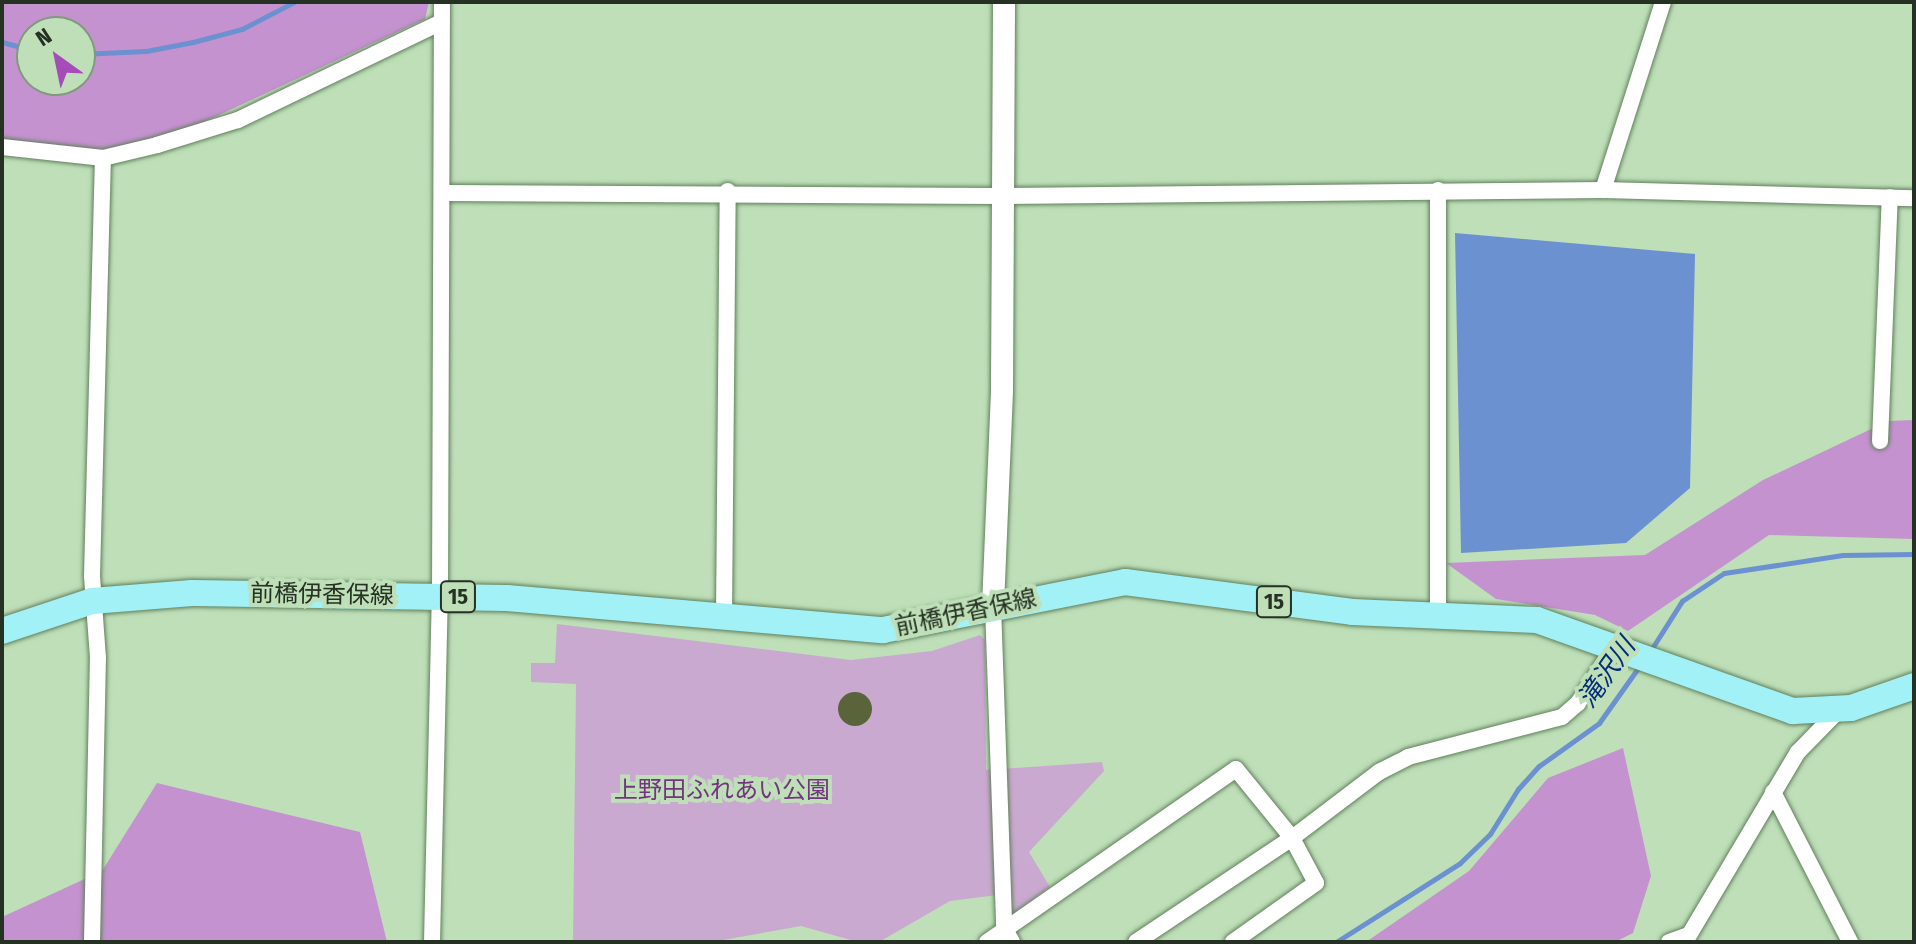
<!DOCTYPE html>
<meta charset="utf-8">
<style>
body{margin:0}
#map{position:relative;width:1916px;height:944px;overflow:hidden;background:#bedfb8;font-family:"Fira Sans Condensed","Noto Sans JP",sans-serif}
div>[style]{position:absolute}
.green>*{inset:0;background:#caa9d0}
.forest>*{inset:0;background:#c592d0}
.water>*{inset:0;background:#6c91d1}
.stream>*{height:5px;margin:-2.5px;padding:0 2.5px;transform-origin:2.5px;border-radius:2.5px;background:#6c91d1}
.building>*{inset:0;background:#59643a}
.round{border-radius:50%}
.roads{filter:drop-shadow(0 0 2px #61805c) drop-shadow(0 0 2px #61805c)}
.street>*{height:16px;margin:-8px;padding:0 8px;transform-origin:8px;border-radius:8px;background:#fff}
.secondary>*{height:22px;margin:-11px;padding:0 11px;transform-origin:11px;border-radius:11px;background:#fff}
.primary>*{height:26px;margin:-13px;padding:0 13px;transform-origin:13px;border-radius:13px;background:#a2f1f6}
span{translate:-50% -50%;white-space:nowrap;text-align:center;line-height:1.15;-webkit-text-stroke:8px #bedfb8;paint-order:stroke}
.shield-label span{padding:2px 6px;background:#bedfb8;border:2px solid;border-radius:6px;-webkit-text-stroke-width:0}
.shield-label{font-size:22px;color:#253122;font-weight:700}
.street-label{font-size:24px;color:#253122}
.park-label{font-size:24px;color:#73357f}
.water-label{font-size:26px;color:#022d77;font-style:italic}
.frame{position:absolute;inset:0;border:4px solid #253122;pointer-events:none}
.north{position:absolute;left:16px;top:16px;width:80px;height:80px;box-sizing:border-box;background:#bedfb8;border:2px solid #81997c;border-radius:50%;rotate:327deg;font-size:22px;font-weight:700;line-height:32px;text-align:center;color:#253122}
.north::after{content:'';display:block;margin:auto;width:28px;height:36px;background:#a64cb8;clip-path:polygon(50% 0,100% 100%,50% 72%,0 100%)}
</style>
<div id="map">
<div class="green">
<div style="clip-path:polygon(557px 624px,851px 660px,932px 651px,980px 635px,985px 640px,986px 770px,1102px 762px,1104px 771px,1029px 852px,1050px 887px,1011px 915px,1005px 894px,950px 901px,879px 942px,858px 942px,801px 926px,712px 942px,573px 942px,576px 684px,531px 682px,531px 663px,555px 663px)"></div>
</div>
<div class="forest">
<div style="clip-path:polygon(evenodd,2px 2px,97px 3px,429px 2px,425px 19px,189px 129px,103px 151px,2px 141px,2px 2px,32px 32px,80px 32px,80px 80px,32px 80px,32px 32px)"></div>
<div style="clip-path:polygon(1914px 420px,1914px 539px,1769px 535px,1628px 631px,1595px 615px,1496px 599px,1446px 563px,1645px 555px,1763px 480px,1888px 421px)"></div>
<div style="clip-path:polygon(1623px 748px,1651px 876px,1633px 933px,1615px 942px,1366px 942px,1469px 871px,1548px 778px)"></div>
<div style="clip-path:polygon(157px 783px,360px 832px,387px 942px,2px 942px,2px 917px,102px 871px)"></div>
</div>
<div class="water">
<div style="clip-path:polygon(1455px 233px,1695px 254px,1690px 488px,1626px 543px,1461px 553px)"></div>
</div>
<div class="stream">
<div style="left:2px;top:42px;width:31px;rotate:15deg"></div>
<div style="left:80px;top:54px;width:66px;rotate:-2.6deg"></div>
<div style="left:146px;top:51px;width:48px;rotate:-10.8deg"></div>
<div style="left:193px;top:42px;width:51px;rotate:-14.9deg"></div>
<div style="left:242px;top:29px;width:59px;rotate:-27.4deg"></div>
<div style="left:1649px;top:653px;width:62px;rotate:-57.6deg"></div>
<div style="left:1682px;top:601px;width:50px;rotate:-33.7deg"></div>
<div style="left:1724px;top:573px;width:120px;rotate:-8.6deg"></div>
<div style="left:1843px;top:555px;width:71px;rotate:-0.8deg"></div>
<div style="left:1336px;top:942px;width:147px;rotate:-32.5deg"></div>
<div style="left:1460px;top:863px;width:42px;rotate:-44deg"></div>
<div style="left:1490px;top:834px;width:53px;rotate:-58.1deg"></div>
<div style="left:1518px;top:789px;width:31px;rotate:-48deg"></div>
<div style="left:1539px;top:766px;width:74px;rotate:-35.6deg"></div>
<div style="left:1599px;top:723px;width:72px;rotate:-54.6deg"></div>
</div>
<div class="building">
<div class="round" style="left:838px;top:692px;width:34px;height:34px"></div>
</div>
<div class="roads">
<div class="street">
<div style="left:2px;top:147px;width:102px;rotate:6.2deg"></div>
<div style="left:103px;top:158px;width:56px;rotate:-13.5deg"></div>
<div style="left:157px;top:145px;width:85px;rotate:-17.2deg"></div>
<div style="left:238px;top:120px;width:226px;rotate:-25.7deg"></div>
<div style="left:1438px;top:190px;width:423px;rotate:90deg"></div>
<div style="left:1603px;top:190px;width:197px;rotate:-72.3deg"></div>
<div style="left:444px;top:193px;width:560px;rotate:0.31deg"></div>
<div style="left:1004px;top:196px;width:599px;rotate:-0.57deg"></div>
<div style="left:1603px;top:190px;width:311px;rotate:1.5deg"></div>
<div style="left:1880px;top:441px;width:244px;rotate:-87.7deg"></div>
<div style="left:993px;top:606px;width:322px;rotate:88deg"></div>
<div style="left:1004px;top:928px;width:16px;rotate:60deg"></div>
<div style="left:724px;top:616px;width:425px;rotate:-89.5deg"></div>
<div style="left:1773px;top:792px;width:169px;rotate:62.8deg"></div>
<div style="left:92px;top:942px;width:284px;rotate:-88.8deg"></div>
<div style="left:98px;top:658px;width:82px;rotate:-94.2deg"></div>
<div style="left:92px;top:576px;width:418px;rotate:-88.5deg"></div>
<div style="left:432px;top:942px;width:345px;rotate:-88.7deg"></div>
<div style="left:440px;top:597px;width:595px;rotate:-89.81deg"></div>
<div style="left:987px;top:942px;width:303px;rotate:-34.8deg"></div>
<div style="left:1236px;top:769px;width:89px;rotate:50.9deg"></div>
<div style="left:1292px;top:838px;width:51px;rotate:61.9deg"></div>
<div style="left:1316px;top:883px;width:102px;rotate:144.6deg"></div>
<div style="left:1136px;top:942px;width:187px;rotate:-33.7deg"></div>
<div style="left:1292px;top:838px;width:109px;rotate:-37.2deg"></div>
<div style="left:1379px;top:772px;width:33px;rotate:-27deg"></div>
<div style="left:1408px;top:757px;width:159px;rotate:-14.6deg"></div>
<div style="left:1562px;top:717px;width:21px;rotate:-41deg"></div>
<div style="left:1578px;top:703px;width:70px;rotate:-57.2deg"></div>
<div style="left:1669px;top:942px;width:20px;rotate:-20deg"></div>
<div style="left:1685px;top:942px;width:221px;rotate:-59.3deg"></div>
<div style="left:1798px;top:752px;width:60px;rotate:-45.7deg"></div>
</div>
<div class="secondary">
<div style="left:993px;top:606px;width:217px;rotate:-87.6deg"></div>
<div style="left:1002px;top:389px;width:387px;rotate:-89.7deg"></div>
</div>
<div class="primary">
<div style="left:2px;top:631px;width:95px;rotate:-18.4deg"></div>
<div style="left:92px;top:601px;width:100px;rotate:-4.6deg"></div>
<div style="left:192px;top:593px;width:315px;rotate:0.9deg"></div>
<div style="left:507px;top:598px;width:377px;rotate:4.9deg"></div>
<div style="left:883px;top:630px;width:247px;rotate:-11.2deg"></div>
<div style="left:1125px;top:582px;width:229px;rotate:7.5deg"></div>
<div style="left:1352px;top:612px;width:185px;rotate:2.5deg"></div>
<div style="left:1537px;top:620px;width:272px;rotate:19.6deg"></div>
<div style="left:1793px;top:711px;width:58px;rotate:-3deg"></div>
<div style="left:1851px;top:708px;width:67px;rotate:-19.2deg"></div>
</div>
</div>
<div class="shield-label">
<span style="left:458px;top:597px">15</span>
<span style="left:1274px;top:602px">15</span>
</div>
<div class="street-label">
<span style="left:322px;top:595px;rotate:1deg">前橋伊香保線</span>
<span style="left:966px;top:613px;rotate:-12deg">前橋伊香保線</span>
</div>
<div class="park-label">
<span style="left:722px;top:791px">上野田ふれあい公園</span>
</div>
<div class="water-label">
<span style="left:1607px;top:673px;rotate:-55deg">滝沢川</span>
</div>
<div class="frame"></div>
<div class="north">N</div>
</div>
